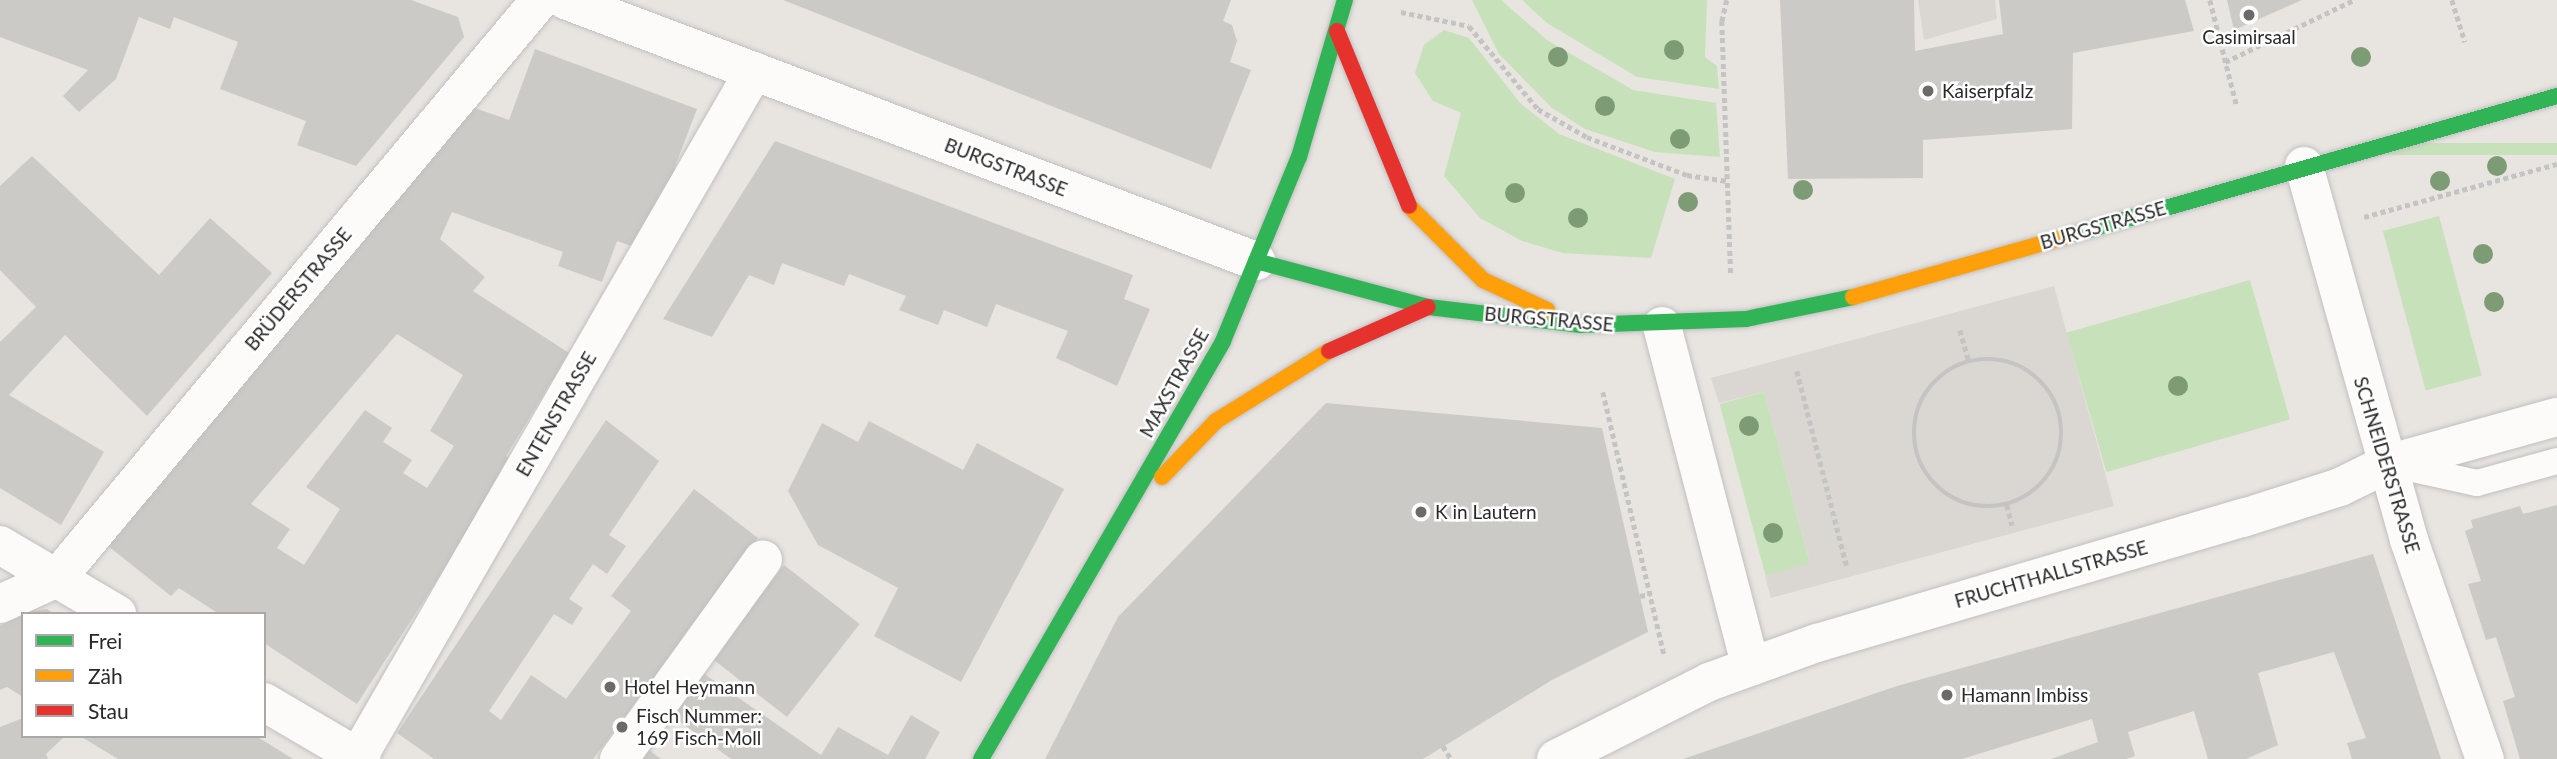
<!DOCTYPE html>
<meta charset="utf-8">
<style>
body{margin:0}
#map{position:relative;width:2557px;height:759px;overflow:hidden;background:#e8e4e0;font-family:Lato,sans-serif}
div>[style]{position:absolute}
.green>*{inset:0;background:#c7e1ba;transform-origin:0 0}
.plaza>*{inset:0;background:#dad6d1}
.building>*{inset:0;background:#cccac7;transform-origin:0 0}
.path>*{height:4.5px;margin-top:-2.25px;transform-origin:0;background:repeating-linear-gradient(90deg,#c4c4c4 0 5px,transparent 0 8.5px)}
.path>.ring{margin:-2.25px;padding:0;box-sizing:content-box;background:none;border:4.5px solid #c4c4c4;border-radius:50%}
.roads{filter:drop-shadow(0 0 2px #c1c0c1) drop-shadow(0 0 2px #c1c0c1)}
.lane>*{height:26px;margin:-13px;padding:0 13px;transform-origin:13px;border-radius:13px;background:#fcfbfa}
.street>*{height:38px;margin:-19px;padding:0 19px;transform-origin:19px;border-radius:19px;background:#fcfbfa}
.fast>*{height:16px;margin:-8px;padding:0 8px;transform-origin:8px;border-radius:8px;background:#30b455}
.slow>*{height:16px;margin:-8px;padding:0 8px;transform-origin:8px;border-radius:8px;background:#ff9f0a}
.jam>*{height:16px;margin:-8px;padding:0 8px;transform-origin:8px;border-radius:8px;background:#e5322d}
.trees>*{width:20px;height:20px;margin:-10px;border-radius:50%;background:#7d9c75}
.dots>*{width:19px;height:19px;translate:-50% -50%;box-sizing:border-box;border:4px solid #fff;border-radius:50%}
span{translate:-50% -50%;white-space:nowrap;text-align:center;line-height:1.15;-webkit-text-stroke:5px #fff;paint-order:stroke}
.poi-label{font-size:19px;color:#292929}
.left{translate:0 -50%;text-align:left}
.street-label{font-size:19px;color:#292929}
.legend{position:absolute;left:21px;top:612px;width:245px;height:126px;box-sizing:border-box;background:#fff;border:2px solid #a9a9a9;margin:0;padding:9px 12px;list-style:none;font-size:21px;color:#292929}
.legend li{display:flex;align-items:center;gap:14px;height:35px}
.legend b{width:35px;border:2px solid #a9a9a9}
</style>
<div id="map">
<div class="green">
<div style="clip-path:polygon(1472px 0,1501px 0,1547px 40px,1633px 90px,1716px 103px,1720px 157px,1655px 152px,1585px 129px,1552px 108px,1499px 54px)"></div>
<div style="clip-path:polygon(1522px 0,1707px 0,1705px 57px,1717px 66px,1719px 89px,1637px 77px,1547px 23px)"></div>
<div style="clip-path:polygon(1444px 30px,1469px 38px,1521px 104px,1559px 134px,1675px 179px,1651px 258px,1563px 253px,1522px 241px,1480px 218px,1444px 176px,1461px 113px,1433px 101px,1415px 73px,1424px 45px)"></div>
<div style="left:2557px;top:143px;width:12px;height:190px;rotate:90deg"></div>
<div style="left:2439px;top:216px;width:165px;height:58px;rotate:75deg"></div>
<div style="left:2250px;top:280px;width:145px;height:191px;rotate:74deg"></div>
<div style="left:1764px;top:392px;width:178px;height:46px;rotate:75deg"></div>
</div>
<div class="plaza">
<div style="clip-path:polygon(1918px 0,1995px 0,1997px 19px,1924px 40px)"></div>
<div style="clip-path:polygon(2054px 286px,2114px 506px,1771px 598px,1765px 576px,1810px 563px,1764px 392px,1719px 403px,1711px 378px)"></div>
</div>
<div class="building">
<div style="clip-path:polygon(0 0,411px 0,458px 17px,464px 37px,356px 166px,297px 145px,306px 121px,220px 89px,238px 42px,174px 17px,170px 29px,139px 17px,116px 79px,79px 112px,63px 96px,88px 70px,0 37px)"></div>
<div style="clip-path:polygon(783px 0,1231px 0,1223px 21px,1232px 25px,1237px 41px,1230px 62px,1251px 70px,1211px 169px)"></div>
<div style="clip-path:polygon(1780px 0,1914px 0,1915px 51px,2003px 34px,1999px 0,2185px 0,2194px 31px,2073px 53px,2072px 129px,1923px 140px,1923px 178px,1788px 179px)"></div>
<div style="clip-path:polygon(2227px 0,2302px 0,2234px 30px)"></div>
<div style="clip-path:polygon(evenodd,535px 49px,697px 109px,674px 169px,684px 173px,640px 249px,617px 241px,602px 282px,558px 266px,563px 252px,452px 212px,440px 239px,485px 277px,473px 291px,569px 353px,506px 456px,514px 461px,357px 704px,264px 643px,264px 614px,219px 614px,179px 588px,171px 596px,108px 546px,472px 107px,509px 120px,535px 49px,397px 334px,463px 375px,430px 431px,454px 446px,427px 488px,403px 473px,412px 460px,383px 442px,392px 428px,365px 410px,306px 487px,340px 509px,304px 565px,277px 548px,290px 529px,251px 504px,397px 334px)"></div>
<div style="clip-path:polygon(775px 141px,1133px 275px,1124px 299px,1150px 309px,1117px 386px,1056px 358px,1068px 331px,996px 304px,987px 327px,944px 310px,938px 325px,899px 310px,906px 296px,849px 274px,844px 286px,782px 263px,774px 285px,749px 275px,712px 337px,663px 319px)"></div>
<div style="clip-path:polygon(32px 156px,159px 275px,210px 218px,272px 273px,147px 416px,65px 335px,9px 395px,104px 452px,61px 525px,0 488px,0 342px,36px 307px,0 270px,0 186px)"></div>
<div style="clip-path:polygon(1326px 403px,1602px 428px,1648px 632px,1552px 680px,1423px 759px,1045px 759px,1118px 617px)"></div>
<div style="clip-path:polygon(606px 420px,659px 461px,609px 535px,626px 546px,607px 574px,593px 564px,569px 599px,583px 608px,572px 625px,554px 614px,489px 711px,501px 720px,531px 675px,566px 699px,631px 611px,611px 596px,694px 489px,758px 538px,593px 759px,434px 759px,397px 733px)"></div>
<div style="clip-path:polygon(869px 421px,963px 470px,977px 443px,1064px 489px,961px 682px,874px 636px,898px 588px,818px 545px,788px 491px,822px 423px,858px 442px)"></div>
<div style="clip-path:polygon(2557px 505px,2557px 759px,2520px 759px,2503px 701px,2515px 697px,2496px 637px,2486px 640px,2468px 584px,2481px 581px,2465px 531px,2473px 528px,2471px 520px,2520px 506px,2523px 514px)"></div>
<div style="clip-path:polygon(2373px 554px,2441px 759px,2352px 759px,2347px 743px,2366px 738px,2334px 652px,2258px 673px,2278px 745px,2246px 759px,2208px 759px,2194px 711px,2128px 732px,2135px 756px,2126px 759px,2051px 759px,2098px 742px,2092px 719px,1962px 759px,1683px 759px,1897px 686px)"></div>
<div style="left:784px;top:565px;width:96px;height:118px;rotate:38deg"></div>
<div style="clip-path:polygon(47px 609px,54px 614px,26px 614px,32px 611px)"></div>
<div style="clip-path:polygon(23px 615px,23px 697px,7px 687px,0 690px,0 626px)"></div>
<div style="clip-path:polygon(703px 673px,821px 755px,838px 727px,888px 755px,911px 715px,940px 732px,925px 759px,731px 759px,671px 715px)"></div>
<div style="clip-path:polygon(23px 718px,23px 736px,65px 736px,46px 754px,48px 759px,0 759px,0 727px)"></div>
<div style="clip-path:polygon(80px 736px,256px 736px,293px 759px,118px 759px)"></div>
<div style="clip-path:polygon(646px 748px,661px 759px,637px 759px)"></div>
</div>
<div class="path">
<div style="left:1727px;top:0;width:22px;rotate:103deg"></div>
<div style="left:1722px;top:21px;width:252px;rotate:88deg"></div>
<div style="left:2210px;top:0;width:110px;rotate:75.8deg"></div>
<div style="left:2452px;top:0;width:44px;rotate:72.8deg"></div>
<div style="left:1401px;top:12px;width:69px;rotate:11.6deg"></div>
<div style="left:1469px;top:26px;width:108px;rotate:50.3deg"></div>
<div style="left:1538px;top:109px;width:56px;rotate:29.7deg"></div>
<div style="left:1587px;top:137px;width:107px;rotate:20.8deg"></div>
<div style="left:1687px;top:175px;width:41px;rotate:8.3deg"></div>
<div style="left:2225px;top:62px;width:143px;rotate:-25.7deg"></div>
<div style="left:2364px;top:217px;width:200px;rotate:-15.4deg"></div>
<div style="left:1960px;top:330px;width:33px;rotate:74deg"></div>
<div class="ring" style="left:1914px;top:359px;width:143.5px;height:143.5px"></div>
<div style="left:1797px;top:371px;width:202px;rotate:75.7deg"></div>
<div style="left:1603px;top:392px;width:269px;rotate:76.9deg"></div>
<div style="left:2007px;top:505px;width:21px;rotate:76deg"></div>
<div style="left:1640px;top:596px;width:10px;rotate:-11deg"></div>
<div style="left:1443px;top:746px;width:15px;rotate:58deg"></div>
</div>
<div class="roads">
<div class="lane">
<div style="left:2395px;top:465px;width:84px;rotate:12.4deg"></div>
<div style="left:2477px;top:483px;width:83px;rotate:-15.4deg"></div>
</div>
<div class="street">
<div style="left:565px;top:0;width:739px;rotate:20.69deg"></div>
<div style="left:2304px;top:166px;width:388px;rotate:74.3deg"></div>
<div style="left:2409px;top:540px;width:232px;rotate:70.9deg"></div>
<div style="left:1662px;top:326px;width:352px;rotate:75.4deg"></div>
<div style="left:0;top:545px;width:136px;rotate:30.5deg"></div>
<div style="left:0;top:604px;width:63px;rotate:-24.5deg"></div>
<div style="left:57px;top:578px;width:753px;rotate:-50.12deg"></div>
<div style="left:264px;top:702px;width:113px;rotate:30.4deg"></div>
<div style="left:358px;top:757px;width:792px;rotate:-60deg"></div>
<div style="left:619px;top:759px;width:246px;rotate:-54.2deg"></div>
<div style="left:1556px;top:759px;width:171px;rotate:-26.7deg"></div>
<div style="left:1709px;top:682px;width:115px;rotate:-19.9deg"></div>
<div style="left:1817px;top:643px;width:444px;rotate:-16.4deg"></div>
<div style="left:2243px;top:518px;width:102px;rotate:-17.7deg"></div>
<div style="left:2340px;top:487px;width:52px;rotate:-26.1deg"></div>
<div style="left:2387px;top:464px;width:176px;rotate:-15.5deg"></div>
</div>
<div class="fast">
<div style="left:2068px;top:236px;width:509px;rotate:-15.98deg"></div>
<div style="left:1256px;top:261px;width:178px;rotate:15deg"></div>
<div style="left:1428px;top:307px;width:154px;rotate:6.7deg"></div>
<div style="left:1581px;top:325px;width:165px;rotate:-2.1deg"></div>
<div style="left:1746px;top:319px;width:109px;rotate:-11.6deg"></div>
<div style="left:981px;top:759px;width:483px;rotate:-59.9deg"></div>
<div style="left:1223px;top:341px;width:199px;rotate:-67.6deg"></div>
<div style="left:1299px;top:157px;width:164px;rotate:-73.7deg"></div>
</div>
<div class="slow">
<div style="left:1409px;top:206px;width:105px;rotate:45deg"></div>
<div style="left:1483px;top:280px;width:71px;rotate:25.1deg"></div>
<div style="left:1853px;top:297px;width:223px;rotate:-15.8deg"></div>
<div style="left:1162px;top:477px;width:78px;rotate:-46deg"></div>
<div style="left:1216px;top:421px;width:133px;rotate:-31.8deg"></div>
</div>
<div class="jam">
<div style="left:1337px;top:31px;width:189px;rotate:67.6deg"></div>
<div style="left:1329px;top:351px;width:108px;rotate:-24deg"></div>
</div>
</div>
<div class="trees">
<div style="left:1674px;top:50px"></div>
<div style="left:1558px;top:57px"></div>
<div style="left:2361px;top:57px"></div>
<div style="left:1605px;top:106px"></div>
<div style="left:1680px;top:139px"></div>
<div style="left:2497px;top:166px"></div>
<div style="left:2440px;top:181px"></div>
<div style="left:1803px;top:190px"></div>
<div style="left:1515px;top:193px"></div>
<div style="left:1688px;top:202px"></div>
<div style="left:1578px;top:218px"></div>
<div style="left:2483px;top:254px"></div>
<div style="left:2494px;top:302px"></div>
<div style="left:2178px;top:386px"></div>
<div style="left:1749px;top:426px"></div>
<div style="left:1773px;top:533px"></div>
</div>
<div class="dots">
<div style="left:2249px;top:15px;background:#6c6a69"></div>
<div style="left:1928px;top:91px;background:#6c6a69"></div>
<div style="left:1421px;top:512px;background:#6c6a69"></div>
<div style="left:610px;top:687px;background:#6c6a69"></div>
<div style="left:1947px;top:695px;background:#6c6a69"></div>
<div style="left:622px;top:727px;background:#6c6a69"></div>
</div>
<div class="poi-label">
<span style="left:2249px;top:37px">Casimirsaal</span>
<span class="left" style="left:1942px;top:91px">Kaiserpfalz</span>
<span class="left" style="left:1435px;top:512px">K in Lautern</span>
<span class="left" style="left:624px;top:687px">Hotel Heymann</span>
<span class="left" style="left:1961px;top:695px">Hamann Imbiss</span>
<span class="left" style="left:636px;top:727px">Fisch Nummer:<br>169 Fisch-Moll</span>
</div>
<div class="street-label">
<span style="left:1006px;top:167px;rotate:21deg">BURGSTRASSE</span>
<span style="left:2103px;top:225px;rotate:-16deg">BURGSTRASSE</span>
<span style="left:298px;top:289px;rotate:-50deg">BRÜDERSTRASSE</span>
<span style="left:1549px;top:319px;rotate:5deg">BURGSTRASSE</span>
<span style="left:1174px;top:383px;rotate:-61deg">MAXSTRASSE</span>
<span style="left:556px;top:414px;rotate:-60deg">ENTENSTRASSE</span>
<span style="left:2387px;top:465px;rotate:73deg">SCHNEIDERSTRASSE</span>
<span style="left:2051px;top:574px;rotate:-16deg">FRUCHTHALLSTRASSE</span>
</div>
<ul class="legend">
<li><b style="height:9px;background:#30b455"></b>Frei</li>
<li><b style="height:9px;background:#ff9f0a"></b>Zäh</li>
<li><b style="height:9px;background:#e5322d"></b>Stau</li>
</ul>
</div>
